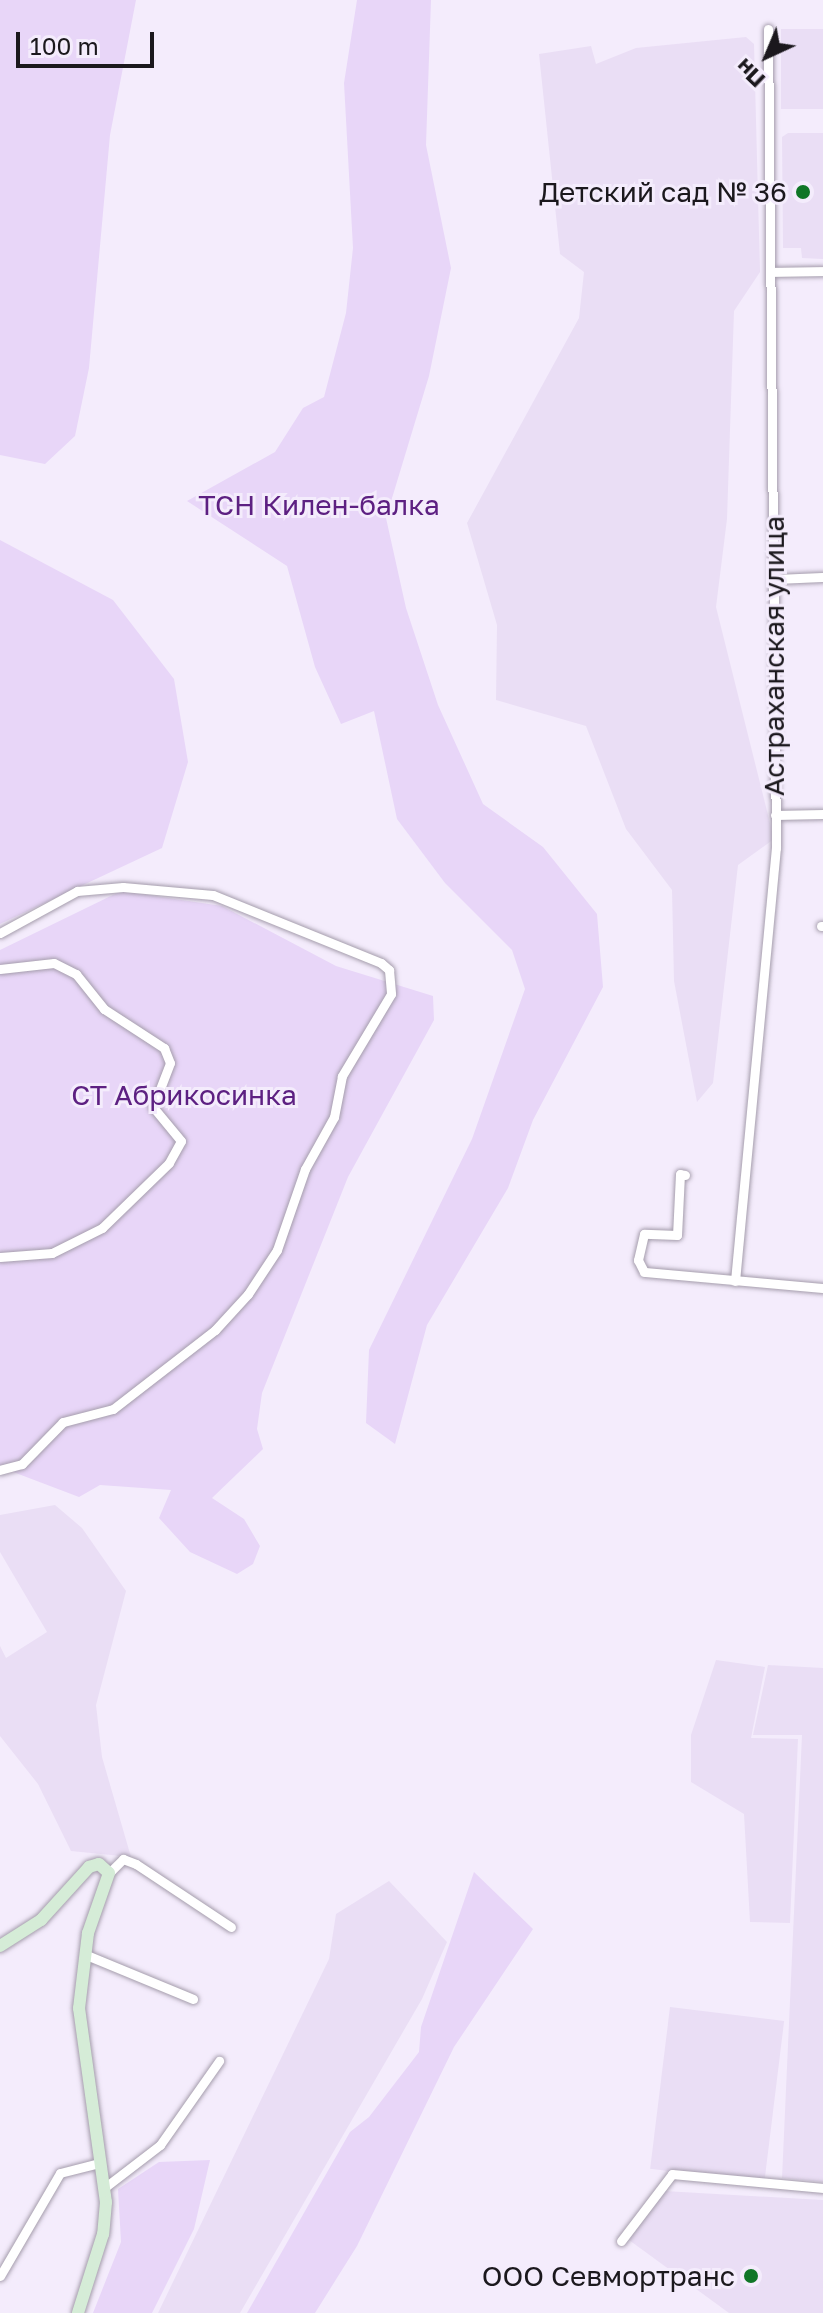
<!DOCTYPE html>
<meta charset="utf-8">
<style>
body{margin:0}
#map{position:relative;width:823px;height:2313px;overflow:hidden;background:#f4ecfc;font-family:"Golos Text",sans-serif}
div>[style]{position:absolute}
.built>*{inset:0;background:#eadef5;transform-origin:0 0}
.green>*{inset:0;background:#e8d6f8}
.roads{filter:drop-shadow(0 0 2px #a59dac) drop-shadow(0 0 2px #a59dac)}
.minor>*{height:9px;margin:-4.5px;padding:0 4.5px;transform-origin:4.5px;border-radius:4.5px;background:#fff}
.secondary>*{height:12px;margin:-6px;padding:0 6px;transform-origin:6px;border-radius:6px;background:#d5ecd7}
.dots>*{width:22px;height:22px;translate:-50% -50%;box-sizing:border-box;border:4px solid #f4ecfc;border-radius:50%}
span{translate:-50% -50%;white-space:nowrap;text-align:center;line-height:1.15;-webkit-text-stroke:6px #f4ecfc;paint-order:stroke}
.poi-label{font-size:28px;color:#1b181d}
.right{translate:-100% -50%;text-align:right}
.park-label{font-size:28px;color:#5d2082}
.street-label{font-size:28px;color:#1b181d}
.north{position:absolute;left:727px;top:16px;width:80px;height:80px;-webkit-text-stroke:6px #f4ecfc;paint-order:stroke;rotate:224deg;font-size:22px;font-weight:700;line-height:32px;text-align:center;color:#1b181d}
.north::after{content:'';display:block;margin:auto;width:28px;height:36px;background:#1b181d;clip-path:polygon(50% 0,100% 100%,50% 72%,0 100%)}
.scale{position:absolute;left:16px;top:32px;width:138px;height:36px;box-sizing:border-box;border:4px solid #1b181d;border-top:0;padding-left:10px;font-size:24px;line-height:28px;white-space:nowrap;color:#1b181d;-webkit-text-stroke:6px #f4ecfc;paint-order:stroke}
</style>
<div id="map">
<div class="built">
<div style="left:823px;top:29px;width:80px;height:42px;rotate:90deg"></div>
<div style="clip-path:polygon(746px 37px,754px 44px,760px 272px,734px 311px,727px 519px,716px 607px,774px 839px,738px 865px,713px 1083px,697px 1102px,674px 981px,672px 890px,626px 829px,586px 726px,496px 700px,497px 625px,467px 523px,579px 318px,584px 272px,560px 254px,539px 54px,591px 46px,596px 64px,636px 48px)"></div>
<div style="clip-path:polygon(788px 133px,823px 133px,823px 259px,802px 258px,801px 248px,783px 248px,782px 137px)"></div>
<div style="clip-path:polygon(55px 1505px,82px 1528px,126px 1591px,96px 1705px,102px 1757px,131px 1857px,71px 1851px,38px 1784px,0 1736px,0 1646px,6px 1658px,47px 1632px,0 1552px,0 1515px)"></div>
<div style="clip-path:polygon(716px 1660px,765px 1667px,751px 1738px,798px 1739px,790px 1923px,750px 1922px,744px 1814px,691px 1782px,691px 1735px)"></div>
<div style="clip-path:polygon(768px 1665px,823px 1668px,823px 2182px,782px 2178px,802px 1735px,753px 1735px)"></div>
<div style="clip-path:polygon(389px 1881px,447px 1942px,422px 1999px,240px 2313px,158px 2313px,329px 1959px,336px 1914px)"></div>
<div style="left:670px;top:2007px;width:115px;height:163px;rotate:7deg"></div>
<div style="clip-path:polygon(664px 2191px,823px 2200px,823px 2313px,729px 2313px,629px 2240px)"></div>
</div>
<div class="green">
<div style="clip-path:polygon(0 0,136px 0,110px 135px,89px 368px,75px 436px,45px 464px,0 455px)"></div>
<div style="clip-path:polygon(357px 0,431px 0,426px 145px,451px 268px,429px 376px,386px 518px,406px 608px,438px 705px,483px 804px,543px 847px,597px 914px,603px 987px,533px 1120px,508px 1188px,427px 1325px,395px 1444px,366px 1423px,369px 1350px,472px 1139px,525px 989px,512px 950px,445px 883px,397px 819px,374px 711px,341px 724px,315px 667px,287px 566px,187px 501px,275px 452px,303px 408px,324px 397px,346px 313px,353px 248px,344px 83px)"></div>
<div style="clip-path:polygon(0 540px,113px 600px,174px 679px,188px 762px,162px 848px,0 924px)"></div>
<div style="clip-path:polygon(121px 891px,222px 906px,336px 966px,433px 996px,434px 1020px,348px 1177px,262px 1393px,257px 1429px,263px 1449px,212px 1498px,244px 1519px,260px 1546px,253px 1564px,237px 1574px,190px 1552px,159px 1518px,171px 1490px,100px 1485px,79px 1497px,0 1467px,0 950px)"></div>
<div style="clip-path:polygon(474px 1872px,533px 1929px,454px 2047px,357px 2246px,315px 2313px,247px 2313px,350px 2132px,369px 2117px,419px 2052px,421px 2027px)"></div>
<div style="clip-path:polygon(210px 2160px,194px 2229px,152px 2313px,93px 2313px,121px 2242px,118px 2189px,159px 2162px)"></div>
</div>
<div class="roads">
<div class="minor">
<div style="left:771px;top:272px;width:52px;rotate:-1.1deg"></div>
<div style="left:775px;top:579px;width:48px;rotate:-2.4deg"></div>
<div style="left:775px;top:815px;width:48px;rotate:-1.2deg"></div>
<div style="left:821px;top:926px;width:2px"></div>
<div style="left:0;top:933px;width:88px;rotate:-28.6deg"></div>
<div style="left:77px;top:891px;width:46px;rotate:-5deg"></div>
<div style="left:123px;top:887px;width:90px;rotate:5.1deg"></div>
<div style="left:213px;top:895px;width:181px;rotate:22deg"></div>
<div style="left:381px;top:963px;width:11px;rotate:41deg"></div>
<div style="left:389px;top:970px;width:24px;rotate:85deg"></div>
<div style="left:391px;top:994px;width:96px;rotate:120.9deg"></div>
<div style="left:342px;top:1076px;width:42px;rotate:101deg"></div>
<div style="left:334px;top:1117px;width:60px;rotate:119.1deg"></div>
<div style="left:305px;top:1169px;width:86px;rotate:109.1deg"></div>
<div style="left:277px;top:1250px;width:53px;rotate:123.4deg"></div>
<div style="left:248px;top:1294px;width:49px;rotate:132.5deg"></div>
<div style="left:215px;top:1330px;width:129px;rotate:142.2deg"></div>
<div style="left:113px;top:1409px;width:52px;rotate:165.4deg"></div>
<div style="left:63px;top:1422px;width:59px;rotate:134.3deg"></div>
<div style="left:22px;top:1464px;width:23px;rotate:165deg"></div>
<div style="left:0;top:969px;width:54px;rotate:-6.3deg"></div>
<div style="left:54px;top:963px;width:25px;rotate:27deg"></div>
<div style="left:76px;top:974px;width:45px;rotate:51.3deg"></div>
<div style="left:104px;top:1009px;width:72px;rotate:33deg"></div>
<div style="left:164px;top:1048px;width:16px;rotate:68deg"></div>
<div style="left:170px;top:1063px;width:47px;rotate:111.1deg"></div>
<div style="left:153px;top:1107px;width:44px;rotate:50.5deg"></div>
<div style="left:181px;top:1141px;width:25px;rotate:119deg"></div>
<div style="left:169px;top:1163px;width:93px;rotate:135.9deg"></div>
<div style="left:102px;top:1228px;width:56px;rotate:153.4deg"></div>
<div style="left:52px;top:1253px;width:52px;rotate:175.6deg"></div>
<div style="left:685px;top:1175px;width:5px;rotate:-169deg"></div>
<div style="left:680px;top:1174px;width:61px;rotate:92.8deg"></div>
<div style="left:677px;top:1235px;width:33px;rotate:-178deg"></div>
<div style="left:644px;top:1234px;width:27px;rotate:103deg"></div>
<div style="left:638px;top:1260px;width:13px;rotate:63deg"></div>
<div style="left:644px;top:1272px;width:180px;rotate:5.1deg"></div>
<div style="left:735px;top:1281px;width:435px;rotate:-84.6deg"></div>
<div style="left:776px;top:848px;width:819px;rotate:-90.56deg"></div>
<div style="left:109px;top:1873px;width:20px;rotate:-45deg"></div>
<div style="left:123px;top:1859px;width:14px;rotate:21deg"></div>
<div style="left:136px;top:1864px;width:114px;rotate:33.6deg"></div>
<div style="left:84px;top:1954px;width:118px;rotate:22.4deg"></div>
<div style="left:104px;top:2188px;width:71px;rotate:-37.5deg"></div>
<div style="left:160px;top:2145px;width:103px;rotate:-54.9deg"></div>
<div style="left:621px;top:2241px;width:84px;rotate:-52.7deg"></div>
<div style="left:672px;top:2174px;width:152px;rotate:5.3deg"></div>
<div style="left:0;top:2276px;width:119px;rotate:-59.8deg"></div>
<div style="left:60px;top:2173px;width:40px;rotate:-14.4deg"></div>
</div>
<div class="secondary">
<div style="left:0;top:1946px;width:49px;rotate:-32.4deg"></div>
<div style="left:41px;top:1920px;width:72px;rotate:-47.8deg"></div>
<div style="left:89px;top:1867px;width:10px;rotate:-17deg"></div>
<div style="left:99px;top:1864px;width:13px;rotate:42deg"></div>
<div style="left:109px;top:1873px;width:64px;rotate:109.3deg"></div>
<div style="left:88px;top:1933px;width:76px;rotate:96.8deg"></div>
<div style="left:79px;top:2008px;width:196px;rotate:82.1deg"></div>
<div style="left:106px;top:2202px;width:32px;rotate:95deg"></div>
<div style="left:103px;top:2234px;width:83px;rotate:107.6deg"></div>
</div>
</div>
<div class="dots">
<div style="left:803px;top:192px;background:#107627"></div>
<div style="left:751px;top:2276px;background:#107627"></div>
</div>
<div class="poi-label">
<span class="right" style="left:787px;top:192px">Детский сад № 36</span>
<span class="right" style="left:735px;top:2276px">ООО Севмортранс</span>
</div>
<div class="park-label">
<span style="left:319px;top:505px">ТСН Килен-балка</span>
<span style="left:184px;top:1095px">СТ Абрикосинка</span>
</div>
<div class="street-label">
<span style="left:774px;top:656px;rotate:-90deg">Астраханская улица</span>
</div>
<div class="north">Пн</div>
<div class="scale">100 m</div>
</div>
